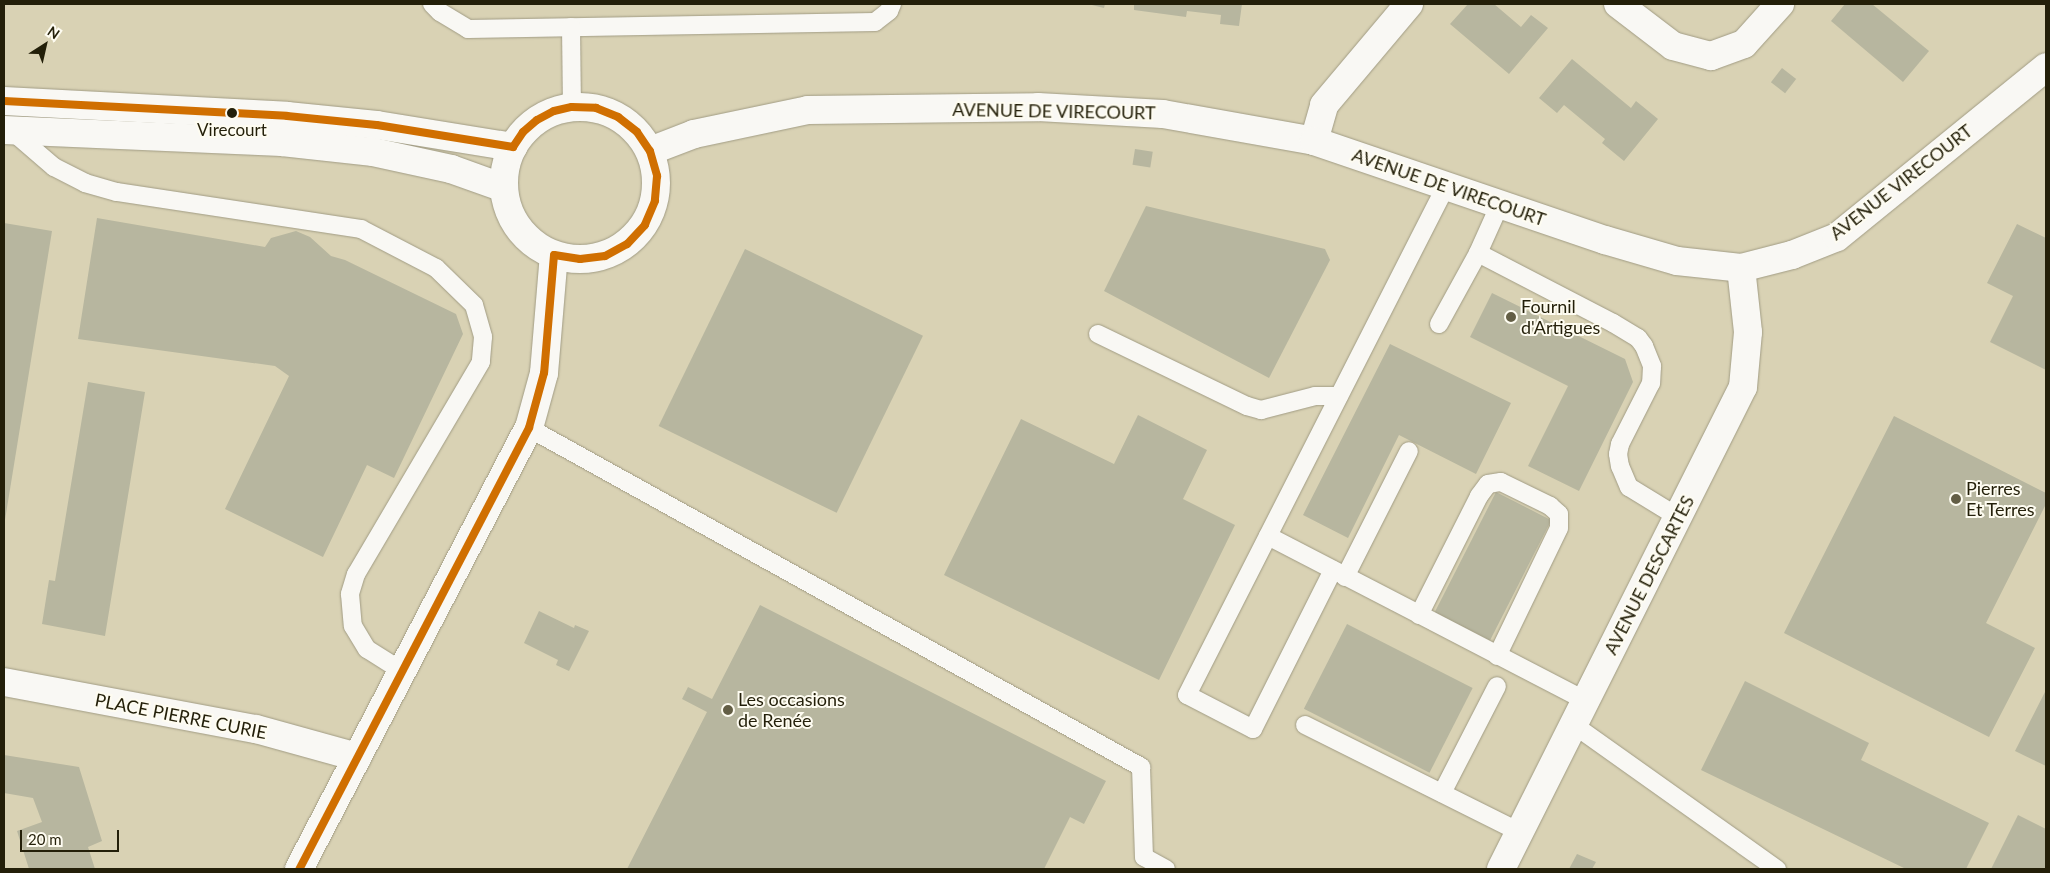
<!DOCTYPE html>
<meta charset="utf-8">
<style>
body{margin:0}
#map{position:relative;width:2050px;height:873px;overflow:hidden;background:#d9d2b4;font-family:Lato,sans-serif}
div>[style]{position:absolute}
.building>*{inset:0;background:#b7b69f;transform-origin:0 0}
.roads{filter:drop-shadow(0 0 1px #a19c84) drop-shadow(0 0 1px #a19c84)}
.lane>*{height:18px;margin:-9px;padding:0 9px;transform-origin:9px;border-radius:9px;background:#f9f8f4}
.street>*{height:28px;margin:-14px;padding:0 14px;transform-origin:14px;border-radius:14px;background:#f9f8f4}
.secondary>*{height:28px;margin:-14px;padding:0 14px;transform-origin:14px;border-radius:14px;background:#f9f8f4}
.secondary>.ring{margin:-14px;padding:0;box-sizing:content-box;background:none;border:28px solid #f9f8f4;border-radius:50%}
.bus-1>*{height:8px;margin:-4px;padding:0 4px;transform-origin:4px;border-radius:4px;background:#d06f01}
.dots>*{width:14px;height:14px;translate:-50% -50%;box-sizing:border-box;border:2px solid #fefcf1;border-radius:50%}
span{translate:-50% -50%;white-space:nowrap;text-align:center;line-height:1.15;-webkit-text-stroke:4px #fefcf1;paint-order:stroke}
.bus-label{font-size:17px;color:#231f09}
.street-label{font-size:18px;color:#231f09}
.poi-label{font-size:18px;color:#231f09}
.left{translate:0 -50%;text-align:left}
.frame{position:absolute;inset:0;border:5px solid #231f09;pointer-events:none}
.north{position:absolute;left:20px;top:20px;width:50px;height:50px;-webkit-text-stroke:4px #fefcf1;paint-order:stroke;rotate:35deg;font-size:14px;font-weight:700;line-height:20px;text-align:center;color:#231f09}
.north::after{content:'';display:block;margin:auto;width:18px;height:22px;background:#231f09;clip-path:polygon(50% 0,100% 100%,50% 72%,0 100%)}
.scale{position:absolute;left:20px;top:830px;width:99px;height:22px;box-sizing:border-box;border:2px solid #231f09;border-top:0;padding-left:6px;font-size:15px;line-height:18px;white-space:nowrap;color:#231f09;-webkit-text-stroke:4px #fefcf1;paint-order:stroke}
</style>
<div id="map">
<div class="building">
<div style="clip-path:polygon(1088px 4px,1105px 4px,1104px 8px)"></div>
<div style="clip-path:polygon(1134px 4px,1242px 4px,1239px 26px,1220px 24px,1221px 15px,1187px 11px,1186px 17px,1134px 10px)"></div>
<div style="clip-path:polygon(1468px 4px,1494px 4px,1521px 27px,1531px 15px,1548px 28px,1509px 74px,1450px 24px)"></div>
<div style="clip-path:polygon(1845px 4px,1872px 4px,1929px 51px,1903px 82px,1831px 21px)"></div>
<div style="clip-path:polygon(1572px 59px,1631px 108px,1636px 101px,1658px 119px,1624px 161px,1602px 143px,1605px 139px,1564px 105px,1557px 113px,1539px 98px)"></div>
<div style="left:1782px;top:68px;width:18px;height:18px;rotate:38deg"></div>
<div style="left:1135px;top:149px;width:18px;height:16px;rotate:9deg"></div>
<div style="clip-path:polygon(1146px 206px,1325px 249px,1330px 260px,1269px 378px,1104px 291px)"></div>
<div style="clip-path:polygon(97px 218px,265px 247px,271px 238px,296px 231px,310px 237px,331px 256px,345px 260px,456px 314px,463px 334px,394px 478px,367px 465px,323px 557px,225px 509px,289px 376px,275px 366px,78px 339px)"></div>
<div style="clip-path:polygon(4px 223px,52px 231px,5px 520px,4px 520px)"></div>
<div style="clip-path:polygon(2017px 224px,2046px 238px,2046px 370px,1990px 342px,2013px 296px,1987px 283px)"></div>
<div style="left:745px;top:249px;width:198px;height:197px;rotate:26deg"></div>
<div style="clip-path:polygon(1492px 293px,1625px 359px,1633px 382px,1579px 491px,1528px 466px,1568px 386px,1470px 337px)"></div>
<div style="clip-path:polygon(1390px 344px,1511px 403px,1476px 474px,1399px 435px,1348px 538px,1303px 515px)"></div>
<div style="clip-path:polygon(88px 382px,145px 392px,105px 636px,42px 624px,49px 580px,55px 581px)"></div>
<div style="clip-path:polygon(1138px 415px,1207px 450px,1183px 499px,1235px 525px,1159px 680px,944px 575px,1021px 419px,1114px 464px)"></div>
<div style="clip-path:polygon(1894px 416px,2046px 493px,2046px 504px,1986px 623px,2035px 648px,1989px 737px,1784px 633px)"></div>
<div style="left:1496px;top:492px;width:62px;height:135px;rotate:27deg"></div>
<div style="clip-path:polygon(760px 605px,1106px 781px,1084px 824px,1070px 817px,1044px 869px,627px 869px,707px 712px,682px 699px,688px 687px,712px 699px)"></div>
<div style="clip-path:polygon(539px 611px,574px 628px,575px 625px,589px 631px,569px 671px,556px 665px,558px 660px,524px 643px)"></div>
<div style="left:1347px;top:624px;width:141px;height:95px;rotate:27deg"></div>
<div style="clip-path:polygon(1745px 681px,1869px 743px,1861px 760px,1989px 823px,1966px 869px,1906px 869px,1701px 770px)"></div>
<div style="clip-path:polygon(2046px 690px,2046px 766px,2015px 751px)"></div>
<div style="clip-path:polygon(4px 755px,79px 767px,102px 841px,88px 847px,95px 869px,29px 869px,17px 831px,42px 822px,33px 798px,4px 793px)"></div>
<div style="clip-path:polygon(2018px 815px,2046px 829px,2046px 869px,1991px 869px)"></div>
<div style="clip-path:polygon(1577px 854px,1596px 862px,1592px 869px,1569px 869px)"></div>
</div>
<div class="roads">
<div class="lane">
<div style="left:432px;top:4px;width:11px;rotate:45deg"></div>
<div style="left:440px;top:12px;width:33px;rotate:31deg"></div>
<div style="left:468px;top:29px;width:407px;rotate:-1deg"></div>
<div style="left:875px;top:22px;width:18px;rotate:-38deg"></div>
<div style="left:889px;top:11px;width:8px;rotate:-67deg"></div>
<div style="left:571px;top:27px;width:80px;rotate:89.3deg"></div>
<div style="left:12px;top:131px;width:55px;rotate:40.6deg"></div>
<div style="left:54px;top:167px;width:35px;rotate:27deg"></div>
<div style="left:85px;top:183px;width:33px;rotate:16deg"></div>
<div style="left:117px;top:192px;width:247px;rotate:8.6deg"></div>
<div style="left:361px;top:229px;width:85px;rotate:27.5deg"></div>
<div style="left:436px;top:268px;width:53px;rotate:44.2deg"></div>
<div style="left:474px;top:305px;width:33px;rotate:74deg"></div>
<div style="left:483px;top:337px;width:25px;rotate:95deg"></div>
<div style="left:481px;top:362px;width:246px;rotate:120.5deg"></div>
<div style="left:356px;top:574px;width:21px;rotate:107deg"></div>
<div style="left:350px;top:594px;width:32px;rotate:85deg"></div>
<div style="left:353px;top:626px;width:27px;rotate:59deg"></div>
<div style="left:367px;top:649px;width:41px;rotate:32.2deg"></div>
<div style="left:1478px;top:253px;width:152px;rotate:27.4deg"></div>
<div style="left:1613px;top:323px;width:29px;rotate:31deg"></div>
<div style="left:1638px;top:338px;width:10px;rotate:53deg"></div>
<div style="left:1644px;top:346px;width:22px;rotate:68deg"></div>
<div style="left:1652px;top:366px;width:17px;rotate:93deg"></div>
<div style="left:1651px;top:383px;width:68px;rotate:116.9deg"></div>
<div style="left:1620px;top:444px;width:10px;rotate:101deg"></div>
<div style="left:1618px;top:454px;width:12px;rotate:81deg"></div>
<div style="left:1620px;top:466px;width:23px;rotate:67deg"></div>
<div style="left:1629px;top:487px;width:57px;rotate:31.5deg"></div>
<div style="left:1439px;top:324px;width:81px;rotate:-61.2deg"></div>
<div style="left:1478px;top:253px;width:54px;rotate:-65.8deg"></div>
<div style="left:1098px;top:334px;width:165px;rotate:25.8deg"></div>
<div style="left:1247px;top:406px;width:15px;rotate:16deg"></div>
<div style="left:1261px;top:410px;width:56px;rotate:-14.5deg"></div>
<div style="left:1315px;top:396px;width:24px"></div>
<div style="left:529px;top:428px;width:700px;rotate:28.98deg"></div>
<div style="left:1141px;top:767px;width:90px;rotate:88.1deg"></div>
<div style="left:1144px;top:857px;width:25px;rotate:29deg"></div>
<div style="left:1268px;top:536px;width:358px;rotate:27.4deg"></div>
<div style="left:1333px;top:570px;width:178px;rotate:116.7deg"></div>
<div style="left:1253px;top:729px;width:74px;rotate:-152.7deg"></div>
<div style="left:1187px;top:695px;width:571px;rotate:-63.03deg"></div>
<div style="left:1345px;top:577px;width:141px;rotate:-63.1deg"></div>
<div style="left:1419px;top:615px;width:133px;rotate:-63.2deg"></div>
<div style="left:1479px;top:496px;width:15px;rotate:-53deg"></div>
<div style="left:1488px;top:484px;width:13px;rotate:-9deg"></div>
<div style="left:1501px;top:482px;width:55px;rotate:26.1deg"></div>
<div style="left:1550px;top:506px;width:12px;rotate:42deg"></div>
<div style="left:1559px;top:514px;width:14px;rotate:90deg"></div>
<div style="left:1559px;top:528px;width:142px;rotate:115.8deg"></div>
<div style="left:1305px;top:725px;width:240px;rotate:26.5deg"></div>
<div style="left:1574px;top:725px;width:249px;rotate:35.4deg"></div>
<div style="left:1442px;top:793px;width:120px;rotate:-62.8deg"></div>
</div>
<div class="street">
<div style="left:1618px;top:4px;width:69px;rotate:37.4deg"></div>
<div style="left:1673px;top:46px;width:39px;rotate:15deg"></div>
<div style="left:1711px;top:56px;width:35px;rotate:-20deg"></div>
<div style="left:1744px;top:44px;width:54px;rotate:-48deg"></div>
<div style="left:1314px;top:141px;width:37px;rotate:-74deg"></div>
<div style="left:1324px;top:105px;width:132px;rotate:-49.9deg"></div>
<div style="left:4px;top:682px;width:256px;rotate:10.6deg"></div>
<div style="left:256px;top:729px;width:105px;rotate:15.5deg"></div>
<div style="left:299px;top:869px;width:497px;rotate:-62.5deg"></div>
<div style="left:529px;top:428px;width:57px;rotate:-74.7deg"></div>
<div style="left:544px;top:373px;width:118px;rotate:-85.2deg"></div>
<div style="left:1501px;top:869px;width:539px;rotate:-63.34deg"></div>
<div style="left:1743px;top:387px;width:55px;rotate:-84.8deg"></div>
<div style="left:1748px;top:332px;width:64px;rotate:-96.2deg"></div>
</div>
<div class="secondary">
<div style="left:4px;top:101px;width:283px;rotate:3deg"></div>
<div style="left:287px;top:116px;width:90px;rotate:5.7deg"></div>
<div style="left:377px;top:125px;width:138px;rotate:9.2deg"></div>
<div class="ring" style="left:504px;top:107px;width:124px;height:124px"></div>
<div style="left:4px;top:130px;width:278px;rotate:2.5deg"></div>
<div style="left:282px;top:142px;width:92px;rotate:6.3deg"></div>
<div style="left:373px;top:152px;width:80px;rotate:12.3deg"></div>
<div style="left:451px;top:169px;width:56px;rotate:19.7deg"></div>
<div style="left:650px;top:151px;width:47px;rotate:-21.1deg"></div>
<div style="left:694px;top:134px;width:116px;rotate:-11.9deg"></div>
<div style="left:808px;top:110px;width:230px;rotate:-0.7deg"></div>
<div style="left:1038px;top:107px;width:125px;rotate:3.2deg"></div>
<div style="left:1163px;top:114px;width:153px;rotate:10.1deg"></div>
<div style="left:1314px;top:141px;width:307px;rotate:18.8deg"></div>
<div style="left:1605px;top:240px;width:75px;rotate:16.3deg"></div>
<div style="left:1677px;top:261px;width:64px;rotate:6.2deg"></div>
<div style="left:1741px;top:268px;width:53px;rotate:-14.3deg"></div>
<div style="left:1792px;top:255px;width:48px;rotate:-21.8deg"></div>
<div style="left:1837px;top:237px;width:269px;rotate:-39.1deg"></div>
</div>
</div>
<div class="bus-1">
<div style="left:4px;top:101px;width:283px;rotate:3deg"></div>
<div style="left:287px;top:116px;width:90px;rotate:5.7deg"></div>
<div style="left:377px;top:125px;width:138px;rotate:9.2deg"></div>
<div style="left:513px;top:147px;width:18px;rotate:-56deg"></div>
<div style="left:523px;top:132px;width:18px;rotate:-41deg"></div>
<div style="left:537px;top:120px;width:19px;rotate:-28deg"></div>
<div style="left:554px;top:111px;width:18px;rotate:-13deg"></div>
<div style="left:572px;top:107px;width:24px;rotate:2deg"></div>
<div style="left:596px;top:108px;width:24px;rotate:22deg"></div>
<div style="left:618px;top:117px;width:24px;rotate:38deg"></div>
<div style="left:637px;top:132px;width:23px;rotate:56deg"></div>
<div style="left:650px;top:151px;width:26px;rotate:74deg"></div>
<div style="left:657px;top:176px;width:25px;rotate:95deg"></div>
<div style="left:655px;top:201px;width:26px;rotate:113deg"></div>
<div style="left:645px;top:225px;width:26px;rotate:133deg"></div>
<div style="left:627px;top:244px;width:25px;rotate:151deg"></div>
<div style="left:605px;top:256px;width:25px;rotate:173deg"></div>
<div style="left:580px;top:259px;width:26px;rotate:-171deg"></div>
<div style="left:554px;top:255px;width:118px;rotate:94.8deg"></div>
<div style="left:544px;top:373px;width:57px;rotate:105.3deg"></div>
<div style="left:529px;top:428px;width:497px;rotate:117.5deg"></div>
</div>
<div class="dots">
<div style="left:232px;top:113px;background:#231f09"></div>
<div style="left:1511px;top:317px;background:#635e45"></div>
<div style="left:1956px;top:499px;background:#635e45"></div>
<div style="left:728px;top:710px;background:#635e45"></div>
</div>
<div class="bus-label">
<span style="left:232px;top:130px">Virecourt</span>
</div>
<div class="street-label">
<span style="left:1054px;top:111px;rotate:1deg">AVENUE DE VIRECOURT</span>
<span style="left:1901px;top:182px;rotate:-38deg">AVENUE VIRECOURT</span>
<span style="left:1449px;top:187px;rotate:19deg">AVENUE DE VIRECOURT</span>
<span style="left:1649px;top:575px;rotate:-63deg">AVENUE DESCARTES</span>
<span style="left:181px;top:716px;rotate:11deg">PLACE PIERRE CURIE</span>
</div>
<div class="poi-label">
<span class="left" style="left:1521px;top:317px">Fournil<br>d'Artigues</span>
<span class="left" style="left:1966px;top:499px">Pierres<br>Et Terres</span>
<span class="left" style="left:738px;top:710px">Les occasions<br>de Renée</span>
</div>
<div class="frame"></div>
<div class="north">N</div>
<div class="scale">20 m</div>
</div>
